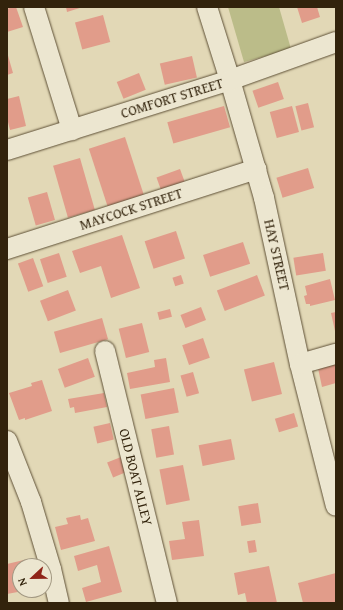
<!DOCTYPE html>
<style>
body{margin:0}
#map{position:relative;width:343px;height:610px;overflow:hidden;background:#e2d8b6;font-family:"Gentium Book Plus",serif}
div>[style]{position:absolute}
.green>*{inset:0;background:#bbbc89}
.building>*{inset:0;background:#e19c8a;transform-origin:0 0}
.roads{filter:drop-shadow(0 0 1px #5e5036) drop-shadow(0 0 1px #5e5036)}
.street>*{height:20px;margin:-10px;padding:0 10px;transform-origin:10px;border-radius:10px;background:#ece6d0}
span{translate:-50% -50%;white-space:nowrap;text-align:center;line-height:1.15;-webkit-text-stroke:3px #ece6d0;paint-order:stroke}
.street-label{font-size:14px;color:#32230c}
.frame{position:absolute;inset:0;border:8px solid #32230c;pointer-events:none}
.north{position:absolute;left:12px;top:558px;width:40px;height:40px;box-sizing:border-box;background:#ece6d0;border:1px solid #a29882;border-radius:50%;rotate:248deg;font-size:11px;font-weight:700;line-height:16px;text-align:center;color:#32230c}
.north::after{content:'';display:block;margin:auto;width:14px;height:18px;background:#8f2418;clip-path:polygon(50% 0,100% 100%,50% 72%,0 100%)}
</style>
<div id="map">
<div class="green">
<div style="clip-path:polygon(228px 7px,279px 7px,291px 49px,244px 62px)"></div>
</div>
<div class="building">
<div style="clip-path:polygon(12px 7px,16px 7px,23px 27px,7px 32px,7px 9px)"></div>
<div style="clip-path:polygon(66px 7px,83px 7px,67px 12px)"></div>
<div style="clip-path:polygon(297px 7px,317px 7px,320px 17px,302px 23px)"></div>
<div style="left:103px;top:15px;width:28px;height:29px;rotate:75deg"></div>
<div style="clip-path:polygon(7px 52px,13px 73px,7px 75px)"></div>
<div style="left:192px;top:56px;width:22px;height:33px;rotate:77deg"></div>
<div style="left:139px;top:73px;width:18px;height:24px;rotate:68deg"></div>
<div style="left:278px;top:82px;width:18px;height:27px;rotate:71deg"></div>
<div style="clip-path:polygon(19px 96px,26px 126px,10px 130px,7px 118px,7px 99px)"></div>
<div style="left:308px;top:103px;width:25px;height:13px;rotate:76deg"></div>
<div style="left:224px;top:106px;width:22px;height:59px;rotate:74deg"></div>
<div style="left:292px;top:106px;width:27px;height:23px;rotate:75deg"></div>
<div style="left:125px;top:137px;width:61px;height:38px;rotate:72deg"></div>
<div style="left:80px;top:158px;width:54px;height:28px;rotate:74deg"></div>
<div style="left:308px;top:168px;width:21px;height:33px;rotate:73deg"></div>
<div style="left:180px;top:169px;width:15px;height:25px;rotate:70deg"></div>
<div style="left:47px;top:192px;width:29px;height:20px;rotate:74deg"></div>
<div style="left:176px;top:231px;width:29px;height:33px;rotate:72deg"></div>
<div style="clip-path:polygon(122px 235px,140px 288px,111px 298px,101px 266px,80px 273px,72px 251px)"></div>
<div style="left:243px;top:242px;width:23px;height:42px;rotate:72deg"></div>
<div style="left:59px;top:253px;width:25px;height:20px;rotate:72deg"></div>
<div style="left:323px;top:253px;width:18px;height:30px;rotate:81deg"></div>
<div style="left:33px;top:258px;width:30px;height:16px;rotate:70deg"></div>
<div style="left:181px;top:275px;width:9px;height:9px;rotate:72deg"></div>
<div style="left:257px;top:275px;width:22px;height:43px;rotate:69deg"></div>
<div style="clip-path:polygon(330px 279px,335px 300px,310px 306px,310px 304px,306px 304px,304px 296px,307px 295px,305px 286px)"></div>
<div style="left:68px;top:290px;width:22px;height:30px;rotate:69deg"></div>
<div style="left:201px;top:307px;width:14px;height:22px;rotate:69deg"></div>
<div style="left:170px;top:309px;width:8px;height:13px;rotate:76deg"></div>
<div style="clip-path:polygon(336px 312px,336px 331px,335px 331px,331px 313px)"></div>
<div style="left:102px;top:318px;width:22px;height:50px;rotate:74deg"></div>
<div style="left:142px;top:323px;width:30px;height:24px;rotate:76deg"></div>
<div style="left:203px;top:338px;width:21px;height:22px;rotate:71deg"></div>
<div style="left:88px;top:358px;width:20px;height:32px;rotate:70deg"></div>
<div style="clip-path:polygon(166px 358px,170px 382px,130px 389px,127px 373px,155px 367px,154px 360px)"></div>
<div style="left:274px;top:362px;width:33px;height:31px;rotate:76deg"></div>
<div style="clip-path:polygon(336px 363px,336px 383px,322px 387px,318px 368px)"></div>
<div style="left:193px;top:372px;width:22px;height:13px;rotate:74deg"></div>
<div style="clip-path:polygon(42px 380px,52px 411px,25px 420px,25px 418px,19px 420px,9px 393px,32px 386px,31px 383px)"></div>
<div style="left:174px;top:388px;width:25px;height:34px;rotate:79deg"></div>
<div style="clip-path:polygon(104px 393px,107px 407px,75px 413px,74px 407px,70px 408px,68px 399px)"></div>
<div style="left:294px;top:413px;width:14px;height:20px;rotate:73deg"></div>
<div style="left:110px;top:423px;width:17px;height:17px;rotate:77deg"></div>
<div style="left:169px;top:426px;width:29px;height:18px;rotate:80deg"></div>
<div style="left:231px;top:439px;width:21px;height:33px;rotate:79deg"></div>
<div style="left:121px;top:457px;width:16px;height:15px;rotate:68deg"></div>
<div style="left:183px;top:465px;width:36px;height:24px;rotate:79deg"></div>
<div style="left:258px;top:503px;width:20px;height:20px;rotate:81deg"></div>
<div style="clip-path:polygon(80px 515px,81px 520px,88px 518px,95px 541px,61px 550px,55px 527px,68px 524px,66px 518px)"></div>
<div style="clip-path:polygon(199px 520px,204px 556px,172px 560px,169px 541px,185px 539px,182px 522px)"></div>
<div style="left:255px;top:540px;width:12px;height:8px;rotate:81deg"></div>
<div style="clip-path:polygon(109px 546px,122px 592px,86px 602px,82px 588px,101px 582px,97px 565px,78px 571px,74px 556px)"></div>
<div style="clip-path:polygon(28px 559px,30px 566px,20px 566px,20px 590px,23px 591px,7px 594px,7px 564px)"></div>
<div style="clip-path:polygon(269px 566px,277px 603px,247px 603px,245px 593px,238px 595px,234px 573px)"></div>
<div style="clip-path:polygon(336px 573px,336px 603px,303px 603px,298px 583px)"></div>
</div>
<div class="roads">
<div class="street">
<div style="left:34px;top:7px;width:129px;rotate:72.8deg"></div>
<div style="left:207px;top:7px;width:77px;rotate:72.5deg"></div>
<div style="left:230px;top:80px;width:123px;rotate:73.9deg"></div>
<div style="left:264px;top:198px;width:170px;rotate:77.8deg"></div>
<div style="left:300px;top:364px;width:146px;rotate:75.8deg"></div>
<div style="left:7px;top:150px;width:234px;rotate:-17.4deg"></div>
<div style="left:230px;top:80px;width:113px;rotate:-19.7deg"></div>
<div style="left:7px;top:249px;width:262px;rotate:-17.8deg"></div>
<div style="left:105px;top:351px;width:260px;rotate:76.2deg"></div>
<div style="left:300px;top:364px;width:37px;rotate:-16deg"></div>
<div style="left:7px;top:441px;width:66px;rotate:68.5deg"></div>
<div style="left:31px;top:502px;width:70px;rotate:73.4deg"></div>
<div style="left:51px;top:569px;width:35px;rotate:77deg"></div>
</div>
</div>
<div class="street-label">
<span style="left:172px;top:98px;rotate:-17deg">COMFORT STREET</span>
<span style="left:131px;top:209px;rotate:-18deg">MAYCOCK STREET</span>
<span style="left:277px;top:255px;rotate:77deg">HAY STREET</span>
<span style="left:136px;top:477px;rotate:76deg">OLD BOAT ALLEY</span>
</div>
<div class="frame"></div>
<div class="north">N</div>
</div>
